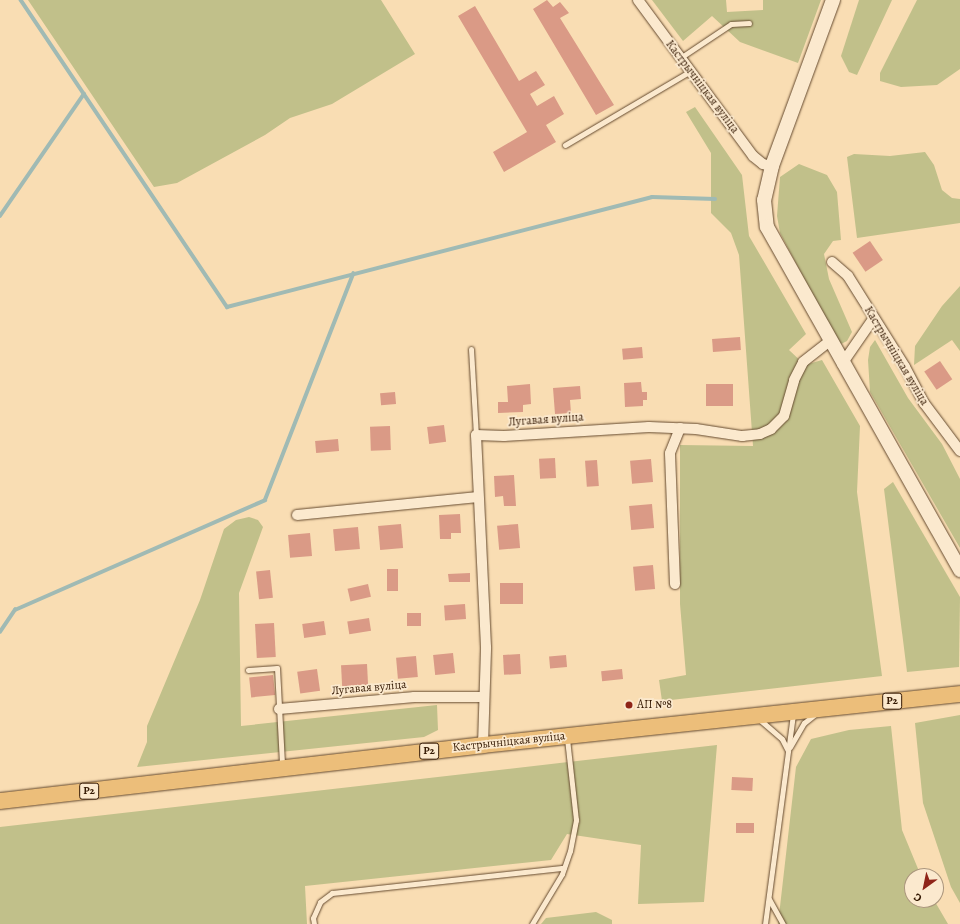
<!DOCTYPE html>
<meta charset="utf-8">
<style>
body{margin:0}
#map{position:relative;width:960px;height:924px;overflow:hidden;background:#f9ddb3;font-family:Alegreya,serif}
div>[style]{position:absolute}
.green>*{inset:0;background:#c1c08a}
.stream>*{height:3.5px;margin:-1.75px;padding:0 1.75px;transform-origin:1.75px;border-radius:1.75px;background:#a0bab4}
.building>*{inset:0;background:#da9a86;transform-origin:0 0}
.roads{filter:drop-shadow(0 0 1px #654a2f) drop-shadow(0 0 1px #654a2f)}
.lane>*{height:5px;margin:-2.5px;padding:0 2.5px;transform-origin:2.5px;border-radius:2.5px;background:#fbe9ce}
.street>*{height:10px;margin:-5px;padding:0 5px;transform-origin:5px;border-radius:5px;background:#fbe9ce}
.secondary>*{height:14px;margin:-7px;padding:0 7px;transform-origin:7px;border-radius:7px;background:#fbe9ce}
.primary>*{height:16px;margin:-8px;padding:0 8px;transform-origin:8px;border-radius:8px;background:#ecbe7a}
.dots>*{width:11px;height:11px;translate:-50% -50%;box-sizing:border-box;border:2px solid #fbe9ce;border-radius:50%}
span{translate:-50% -50%;white-space:nowrap;text-align:center;line-height:1.15;-webkit-text-stroke:3.5px #fbe9ce;paint-order:stroke}
.shield-label span{padding:1px 3px;background:#fbe9ce;border:1px solid;border-radius:3px;-webkit-text-stroke-width:0}
.shield-label{font-size:11px;color:#341903;font-weight:700}
.street-label{font-size:12px;color:#341903}
.poi-label{font-size:12px;color:#341903}
.left{translate:0 -50%;text-align:left}
.north{position:absolute;left:904px;top:868px;width:40px;height:40px;box-sizing:border-box;background:#fbe9ce;border:1px solid #ab967d;border-radius:50%;rotate:213deg;font-size:11px;font-weight:700;line-height:16px;text-align:center;color:#341903}
.north::after{content:'';display:block;margin:auto;width:14px;height:18px;background:#8f2418;clip-path:polygon(50% 0,100% 100%,50% 72%,0 100%)}
</style>
<div id="map">
<div class="green">
<div style="clip-path:polygon(28px 0,381px 0,415px 54px,332px 104px,290px 118px,265px 135px,177px 183px,154px 187px)"></div>
<div style="clip-path:polygon(652px 0,726px 0,727px 12px,763px 10px,763px 0,821px 0,798px 63px,740px 42px,712px 16px,683px 41px)"></div>
<div style="clip-path:polygon(859px 0,892px 0,857px 75px,849px 72px,841px 56px)"></div>
<div style="clip-path:polygon(917px 0,960px 0,960px 69px,937px 85px,901px 87px,880px 81px,880px 73px)"></div>
<div style="clip-path:polygon(695px 107px,742px 175px,749px 236px,806px 334px,789px 350px,805px 365px,822px 360px,860px 426px,857px 492px,882px 676px,662px 701px,659px 680px,686px 675px,680px 604px,680px 445px,753px 446px,739px 255px,731px 233px,711px 213px,711px 153px,686px 112px)"></div>
<div style="clip-path:polygon(925px 152px,934px 165px,942px 190px,952px 198px,960px 199px,960px 223px,857px 238px,847px 157px,854px 154px,890px 156px)"></div>
<div style="clip-path:polygon(799px 164px,827px 175px,837px 192px,841px 240px,833px 241px,824px 254px,829px 279px,852px 332px,847px 341px,839px 345px,780px 233px,777px 216px,780px 177px)"></div>
<div style="clip-path:polygon(960px 286px,960px 351px,952px 340px,914px 365px,915px 346px,942px 306px)"></div>
<div style="clip-path:polygon(875px 340px,908px 398px,942px 444px,960px 479px,960px 548px,870px 392px,868px 360px,870px 347px)"></div>
<div style="clip-path:polygon(893px 482px,960px 597px,959px 667px,907px 672px,884px 489px)"></div>
<div style="clip-path:polygon(249px 517px,258px 520px,263px 527px,239px 593px,241px 726px,437px 705px,438px 730px,424px 737px,137px 767px,147px 742px,147px 726px,200px 600px,224px 529px,236px 520px)"></div>
<div style="clip-path:polygon(960px 715px,960px 903px,951px 887px,923px 803px,915px 723px)"></div>
<div style="clip-path:polygon(891px 726px,902px 830px,921px 876px,912px 876px,912px 900px,934px 900px,948px 924px,778px 924px,796px 767px,811px 739px,849px 730px)"></div>
<div style="clip-path:polygon(717px 745px,704px 902px,638px 904px,641px 845px,567px 834px,551px 860px,305px 886px,307px 924px,0 924px,0 827px)"></div>
<div style="clip-path:polygon(596px 912px,612px 920px,612px 924px,541px 924px,546px 918px)"></div>
</div>
<div class="stream">
<div style="left:21px;top:0;width:370px;rotate:56.1deg"></div>
<div style="left:227px;top:307px;width:439px;rotate:-14.5deg"></div>
<div style="left:652px;top:197px;width:63px;rotate:1.8deg"></div>
<div style="left:0;top:216px;width:148px;rotate:-55.5deg"></div>
<div style="left:0;top:632px;width:27px;rotate:-56deg"></div>
<div style="left:15px;top:610px;width:273px;rotate:-23.7deg"></div>
<div style="left:265px;top:500px;width:243px;rotate:-68.7deg"></div>
</div>
<div class="building">
<div style="clip-path:polygon(547px 0,553px 7px,560px 2px,569px 13px,560px 18px,614px 105px,596px 115px,533px 9px)"></div>
<div style="clip-path:polygon(475px 6px,519px 81px,536px 71px,545px 85px,530px 94px,537px 106px,554px 96px,564px 114px,546px 125px,556px 142px,504px 172px,493px 152px,527px 132px,458px 16px)"></div>
<div style="left:870px;top:241px;width:23px;height:21px;rotate:56deg"></div>
<div style="left:740px;top:337px;width:13px;height:28px;rotate:86deg"></div>
<div style="left:642px;top:347px;width:11px;height:20px;rotate:85deg"></div>
<div style="left:940px;top:361px;width:22px;height:19px;rotate:56deg"></div>
<div style="clip-path:polygon(641px 382px,642px 392px,647px 392px,647px 400px,643px 400px,643px 406px,625px 407px,624px 383px)"></div>
<div style="clip-path:polygon(530px 384px,531px 404px,523px 405px,523px 412px,498px 413px,498px 402px,508px 402px,507px 386px)"></div>
<div style="left:706px;top:384px;width:27px;height:22px"></div>
<div style="clip-path:polygon(580px 386px,581px 399px,570px 400px,571px 413px,555px 414px,553px 388px)"></div>
<div style="left:395px;top:392px;width:12px;height:15px;rotate:85deg"></div>
<div style="left:444px;top:425px;width:17px;height:17px;rotate:83deg"></div>
<div style="left:390px;top:426px;width:24px;height:20px;rotate:88deg"></div>
<div style="left:338px;top:439px;width:12px;height:23px;rotate:85deg"></div>
<div style="left:555px;top:458px;width:20px;height:16px;rotate:87deg"></div>
<div style="left:651px;top:459px;width:23px;height:21px;rotate:85deg"></div>
<div style="left:597px;top:460px;width:26px;height:12px;rotate:86deg"></div>
<div style="clip-path:polygon(514px 475px,516px 506px,504px 506px,503px 496px,495px 497px,494px 476px)"></div>
<div style="left:652px;top:504px;width:24px;height:23px;rotate:85deg"></div>
<div style="clip-path:polygon(460px 514px,461px 533px,451px 533px,451px 539px,440px 539px,439px 515px)"></div>
<div style="left:401px;top:524px;width:24px;height:23px;rotate:85deg"></div>
<div style="left:518px;top:524px;width:24px;height:21px;rotate:85deg"></div>
<div style="left:358px;top:527px;width:22px;height:25px;rotate:85deg"></div>
<div style="left:310px;top:533px;width:23px;height:22px;rotate:85deg"></div>
<div style="left:653px;top:565px;width:24px;height:20px;rotate:85deg"></div>
<div style="left:398px;top:569px;width:22px;height:11px;rotate:90deg"></div>
<div style="left:270px;top:570px;width:28px;height:14px;rotate:84deg"></div>
<div style="clip-path:polygon(470px 573px,470px 582px,449px 582px,448px 574px)"></div>
<div style="left:523px;top:583px;width:21px;height:23px;rotate:90deg"></div>
<div style="left:368px;top:584px;width:13px;height:21px;rotate:77deg"></div>
<div style="left:465px;top:604px;width:15px;height:21px;rotate:86deg"></div>
<div style="left:407px;top:613px;width:14px;height:13px"></div>
<div style="left:369px;top:618px;width:13px;height:22px;rotate:81deg"></div>
<div style="left:324px;top:621px;width:14px;height:22px;rotate:82deg"></div>
<div style="left:274px;top:623px;width:34px;height:19px;rotate:87deg"></div>
<div style="left:453px;top:653px;width:20px;height:20px;rotate:84deg"></div>
<div style="left:520px;top:654px;width:20px;height:17px;rotate:87deg"></div>
<div style="left:566px;top:655px;width:12px;height:17px;rotate:85deg"></div>
<div style="left:416px;top:656px;width:21px;height:20px;rotate:85deg"></div>
<div style="left:367px;top:664px;width:21px;height:26px;rotate:87deg"></div>
<div style="left:317px;top:669px;width:22px;height:20px;rotate:82deg"></div>
<div style="left:622px;top:669px;width:10px;height:21px;rotate:84deg"></div>
<div style="left:273px;top:675px;width:20px;height:24px;rotate:84deg"></div>
<div style="left:732px;top:777px;width:21px;height:13px;rotate:3deg"></div>
<div style="left:736px;top:823px;width:18px;height:10px"></div>
</div>
<div class="roads">
<div class="lane">
<div style="left:680px;top:58px;width:61px;rotate:-33.7deg"></div>
<div style="left:731px;top:24px;width:18px;rotate:-3deg"></div>
<div style="left:565px;top:145px;width:144px;rotate:-30.5deg"></div>
<div style="left:471px;top:349px;width:86px;rotate:86.7deg"></div>
<div style="left:248px;top:670px;width:29px;rotate:-4deg"></div>
<div style="left:277px;top:668px;width:97px;rotate:87deg"></div>
<div style="left:759px;top:719px;width:30px;rotate:41deg"></div>
<div style="left:782px;top:739px;width:13px;rotate:63deg"></div>
<div style="left:790px;top:747px;width:28px;rotate:-60deg"></div>
<div style="left:804px;top:723px;width:14px;rotate:-39deg"></div>
<div style="left:769px;top:899px;width:29px;rotate:61deg"></div>
<div style="left:314px;top:924px;width:6px;rotate:-99deg"></div>
<div style="left:313px;top:918px;width:17px;rotate:-66deg"></div>
<div style="left:320px;top:902px;width:15px;rotate:-37deg"></div>
<div style="left:332px;top:893px;width:233px;rotate:-6.2deg"></div>
<div style="left:532px;top:924px;width:58px;rotate:-59deg"></div>
<div style="left:562px;top:874px;width:24px;rotate:-71deg"></div>
<div style="left:570px;top:851px;width:32px;rotate:-79deg"></div>
<div style="left:576px;top:820px;width:81px;rotate:-96.3deg"></div>
<div style="left:765px;top:924px;width:211px;rotate:-82.4deg"></div>
</div>
<div class="street">
<div style="left:638px;top:0;width:194px;rotate:53.6deg"></div>
<div style="left:753px;top:156px;width:13px;rotate:39deg"></div>
<div style="left:763px;top:164px;width:9px;rotate:13deg"></div>
<div style="left:832px;top:262px;width:21px;rotate:41deg"></div>
<div style="left:848px;top:276px;width:107px;rotate:57.9deg"></div>
<div style="left:905px;top:367px;width:41px;rotate:62.2deg"></div>
<div style="left:924px;top:403px;width:60px;rotate:53.1deg"></div>
<div style="left:842px;top:364px;width:55px;rotate:-55.4deg"></div>
<div style="left:297px;top:515px;width:182px;rotate:-5.7deg"></div>
<div style="left:675px;top:584px;width:131px;rotate:-92.2deg"></div>
<div style="left:670px;top:453px;width:27px;rotate:-68deg"></div>
<div style="left:279px;top:709px;width:136px;rotate:-5.1deg"></div>
<div style="left:414px;top:697px;width:70px"></div>
<div style="left:483px;top:745px;width:98px;rotate:-88.2deg"></div>
<div style="left:486px;top:647px;width:212px;rotate:-92.7deg"></div>
<div style="left:476px;top:435px;width:28px;rotate:2deg"></div>
<div style="left:504px;top:436px;width:145px;rotate:-3.6deg"></div>
<div style="left:649px;top:427px;width:47px;rotate:2.4deg"></div>
<div style="left:696px;top:429px;width:47px;rotate:8.7deg"></div>
<div style="left:742px;top:436px;width:18px;rotate:-6deg"></div>
<div style="left:760px;top:434px;width:12px;rotate:-24deg"></div>
<div style="left:771px;top:429px;width:18px;rotate:-45deg"></div>
<div style="left:784px;top:416px;width:37px;rotate:-74deg"></div>
<div style="left:794px;top:380px;width:20px;rotate:-63deg"></div>
<div style="left:803px;top:362px;width:33px;rotate:-38deg"></div>
</div>
<div class="secondary">
<div style="left:833px;top:0;width:177px;rotate:110.2deg"></div>
<div style="left:772px;top:166px;width:35px;rotate:103deg"></div>
<div style="left:764px;top:200px;width:27px;rotate:84deg"></div>
<div style="left:767px;top:227px;width:394px;rotate:60.6deg"></div>
</div>
<div class="primary">
<div style="left:0;top:801px;width:486px;rotate:-6.6deg"></div>
<div style="left:483px;top:745px;width:480px;rotate:-6.1deg"></div>
</div>
</div>
<div class="dots">
<div style="left:629px;top:705px;background:#8f2418"></div>
</div>
<div class="shield-label">
<span style="left:892px;top:701px">Р2</span>
<span style="left:429px;top:751px">Р2</span>
<span style="left:89px;top:791px">Р2</span>
</div>
<div class="street-label">
<span style="left:702px;top:87px;rotate:53deg">Кастрычніцкая вуліца</span>
<span style="left:896px;top:356px;rotate:59deg">Кастрычніцкая вуліца</span>
<span style="left:546px;top:420px;rotate:-4deg">Лугавая вуліца</span>
<span style="left:369px;top:688px;rotate:-5deg">Лугавая вуліца</span>
<span style="left:509px;top:742px;rotate:-6deg">Кастрычніцкая вуліца</span>
</div>
<div class="poi-label">
<span class="left" style="left:637px;top:705px">АП №8</span>
</div>
<div class="north">С</div>
</div>
